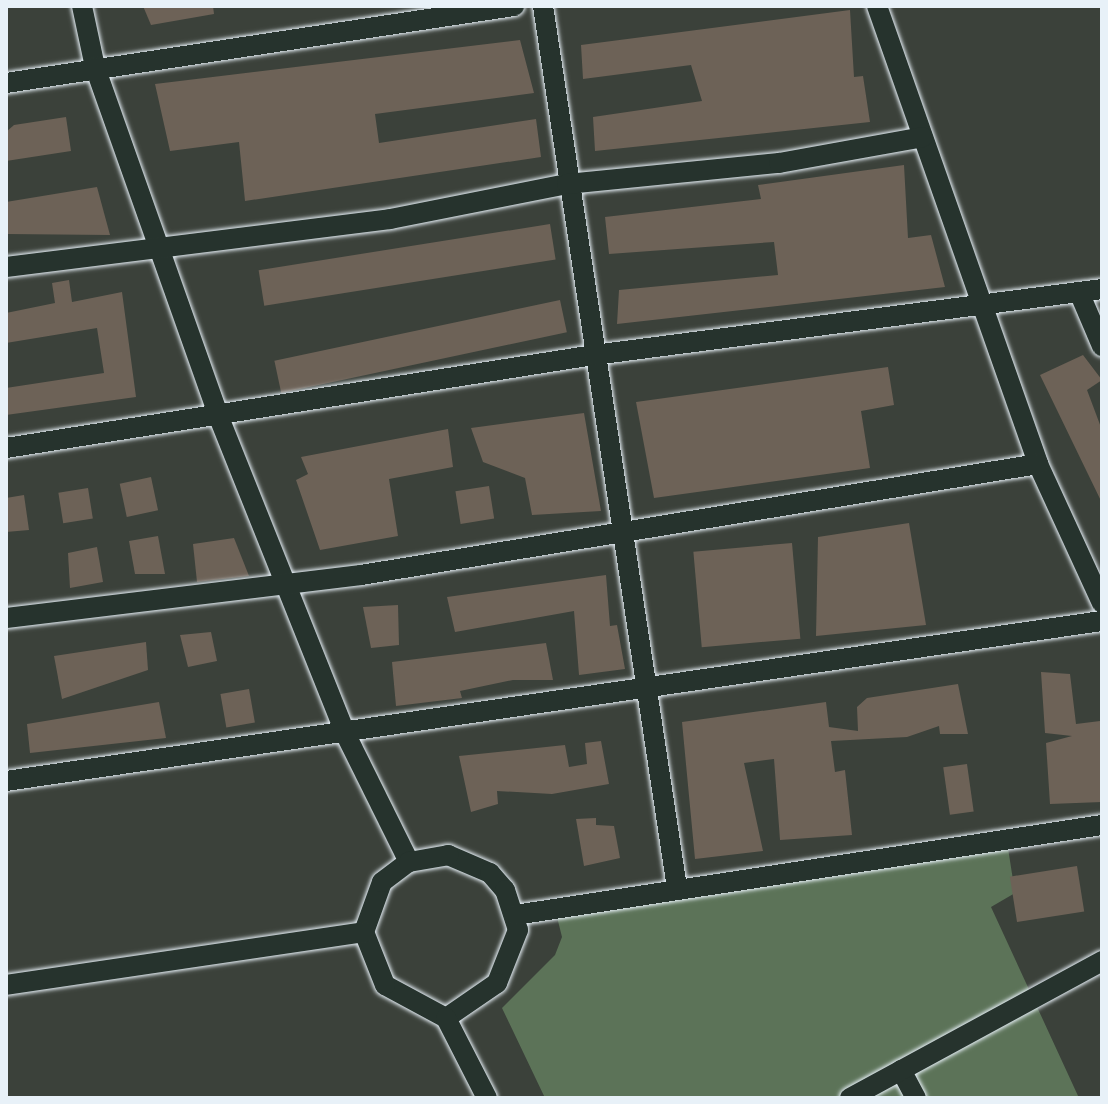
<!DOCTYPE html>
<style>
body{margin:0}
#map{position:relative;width:1108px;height:1104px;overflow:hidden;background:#3b413a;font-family:Sriracha,sans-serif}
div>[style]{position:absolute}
.green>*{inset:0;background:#5c7358}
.building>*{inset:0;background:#6d6257;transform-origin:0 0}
.roads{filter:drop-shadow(0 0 2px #e8f1f8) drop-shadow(0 0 2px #e8f1f8)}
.minor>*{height:20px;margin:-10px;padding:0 10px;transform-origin:10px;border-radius:10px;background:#26332d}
span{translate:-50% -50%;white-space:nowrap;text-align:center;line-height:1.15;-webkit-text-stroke:6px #26332d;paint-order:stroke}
.frame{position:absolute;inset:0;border:8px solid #e8f1f8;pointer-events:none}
</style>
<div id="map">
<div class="green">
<div style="clip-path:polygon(1008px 848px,1015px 893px,991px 907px,1079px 1098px,545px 1098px,502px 1008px,555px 955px,562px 937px,556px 913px)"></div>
</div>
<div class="building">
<div style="clip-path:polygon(143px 6px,213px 6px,214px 14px,151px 25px)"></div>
<div style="clip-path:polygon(850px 10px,854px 77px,863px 76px,870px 122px,595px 151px,593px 117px,702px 101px,691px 65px,583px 79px,581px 45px)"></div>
<div style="clip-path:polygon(520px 40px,534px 93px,375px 114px,379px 143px,536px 119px,541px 157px,245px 201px,239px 142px,170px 151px,155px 84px)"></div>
<div style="clip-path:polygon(66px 117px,71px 151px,6px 161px,6px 132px,14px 125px)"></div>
<div style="clip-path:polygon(904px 165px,908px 238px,931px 235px,945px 287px,617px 324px,619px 290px,778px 275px,774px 242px,609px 254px,605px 217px,761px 199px,758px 185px)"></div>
<div style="clip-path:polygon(97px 187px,110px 235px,6px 234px,6px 202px)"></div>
<div style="left:550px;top:224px;width:36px;height:295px;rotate:81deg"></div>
<div style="clip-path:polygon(69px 280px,72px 302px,122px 292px,136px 397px,6px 415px,6px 388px,104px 373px,97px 328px,6px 343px,6px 313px,55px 303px,52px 283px)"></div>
<div style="left:560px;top:300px;width:33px;height:292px;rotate:78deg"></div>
<div style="clip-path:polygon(1083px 355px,1102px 380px,1087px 390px,1102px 430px,1102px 503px,1040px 375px)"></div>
<div style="clip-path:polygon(888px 367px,894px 405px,861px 411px,870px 468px,654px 498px,636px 402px)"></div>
<div style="clip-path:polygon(584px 413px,601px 511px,532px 515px,525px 478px,483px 462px,471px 428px)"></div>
<div style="clip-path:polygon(448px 429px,453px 467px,389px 479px,398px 536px,320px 550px,296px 480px,308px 474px,301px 457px)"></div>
<div style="left:151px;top:477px;width:34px;height:32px;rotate:78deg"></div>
<div style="left:489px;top:486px;width:33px;height:34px;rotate:81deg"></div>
<div style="left:88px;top:488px;width:31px;height:30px;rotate:81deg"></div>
<div style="clip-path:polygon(24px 495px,29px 530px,6px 532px,6px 498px)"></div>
<div style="clip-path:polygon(909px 523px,926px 625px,816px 636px,818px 537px)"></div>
<div style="clip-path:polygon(158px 536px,165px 574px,135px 574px,129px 541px)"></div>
<div style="clip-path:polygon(234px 538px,249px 576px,197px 582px,193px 544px)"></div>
<div style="left:792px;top:543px;width:96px;height:99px;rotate:85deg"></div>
<div style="clip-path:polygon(97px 547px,103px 582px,70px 588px,68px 553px)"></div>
<div style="clip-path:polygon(606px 575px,610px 626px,617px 625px,625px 669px,579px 675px,574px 611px,455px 632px,447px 597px)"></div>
<div style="clip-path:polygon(398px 605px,399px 645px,371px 648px,363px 607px)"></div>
<div style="clip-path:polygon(211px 632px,217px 661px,188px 667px,180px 635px)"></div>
<div style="clip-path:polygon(146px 642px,148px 670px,62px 699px,54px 656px)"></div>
<div style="clip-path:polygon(546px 643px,553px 680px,513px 680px,460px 691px,462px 698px,396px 706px,392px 662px)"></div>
<div style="clip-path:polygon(1041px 672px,1070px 674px,1076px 724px,1100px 721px,1102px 802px,1050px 804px,1046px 743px,1072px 736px,1045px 733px)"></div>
<div style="clip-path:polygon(958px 684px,968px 734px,940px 734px,939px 726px,907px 737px,831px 741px,835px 772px,845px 770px,852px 835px,780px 840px,774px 759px,744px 763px,763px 851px,695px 859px,682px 722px,826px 702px,829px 727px,858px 731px,857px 707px,867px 698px)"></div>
<div style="left:249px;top:689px;width:34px;height:29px;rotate:80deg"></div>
<div style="clip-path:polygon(159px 702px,166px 738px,30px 753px,27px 724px)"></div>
<div style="clip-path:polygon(601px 741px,609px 784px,552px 794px,497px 791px,498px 804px,471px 812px,459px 756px,565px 745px,569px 767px,587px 764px,585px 743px)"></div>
<div style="left:967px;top:764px;width:48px;height:24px;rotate:82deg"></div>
<div style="clip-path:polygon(596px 818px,596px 825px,614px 826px,620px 858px,584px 866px,576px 819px)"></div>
<div style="left:1077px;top:866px;width:46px;height:68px;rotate:81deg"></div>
</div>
<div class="roads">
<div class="minor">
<div style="left:82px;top:6px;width:62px;rotate:78deg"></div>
<div style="left:95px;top:67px;width:369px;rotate:70.5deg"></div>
<div style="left:218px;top:415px;width:342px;rotate:68.2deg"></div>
<div style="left:345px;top:733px;width:144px;rotate:63.6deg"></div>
<div style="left:543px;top:6px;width:892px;rotate:81.36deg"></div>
<div style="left:877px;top:6px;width:485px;rotate:70.6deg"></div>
<div style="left:1038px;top:464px;width:153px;rotate:65.3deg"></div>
<div style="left:6px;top:83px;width:514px;rotate:-8.62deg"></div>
<div style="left:6px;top:267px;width:387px;rotate:-7.1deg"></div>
<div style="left:390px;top:219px;width:180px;rotate:-11.2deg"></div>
<div style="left:567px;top:184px;width:213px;rotate:-5.7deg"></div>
<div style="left:779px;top:163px;width:146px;rotate:-10.2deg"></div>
<div style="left:1079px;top:292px;width:59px;rotate:66.9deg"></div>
<div style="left:6px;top:448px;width:595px;rotate:-8.99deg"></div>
<div style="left:594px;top:355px;width:512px;rotate:-7.4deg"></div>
<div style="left:6px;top:618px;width:358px;rotate:-6.9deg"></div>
<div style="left:361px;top:575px;width:686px;rotate:-9.31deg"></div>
<div style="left:6px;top:781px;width:1108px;rotate:-8.31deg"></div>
<div style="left:448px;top:855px;width:46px;rotate:23.2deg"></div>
<div style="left:490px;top:873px;width:23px;rotate:49deg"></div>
<div style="left:505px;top:890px;width:42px;rotate:72deg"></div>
<div style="left:518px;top:930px;width:57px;rotate:111.6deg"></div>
<div style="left:497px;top:983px;width:62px;rotate:145.5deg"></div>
<div style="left:446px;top:1018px;width:69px;rotate:-151.6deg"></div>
<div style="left:385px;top:985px;width:57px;rotate:-111.6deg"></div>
<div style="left:364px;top:932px;width:53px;rotate:-70.2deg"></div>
<div style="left:382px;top:882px;width:34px;rotate:-37deg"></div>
<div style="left:409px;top:862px;width:40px;rotate:-10deg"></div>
<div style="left:515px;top:915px;width:594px;rotate:-8.72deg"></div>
<div style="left:6px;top:985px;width:362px;rotate:-8.4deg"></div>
<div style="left:446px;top:1018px;width:90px;rotate:62.9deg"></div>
<div style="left:901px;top:1070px;width:32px;rotate:62deg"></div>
<div style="left:850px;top:1098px;width:287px;rotate:-28.5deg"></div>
</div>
</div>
<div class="frame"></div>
</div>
